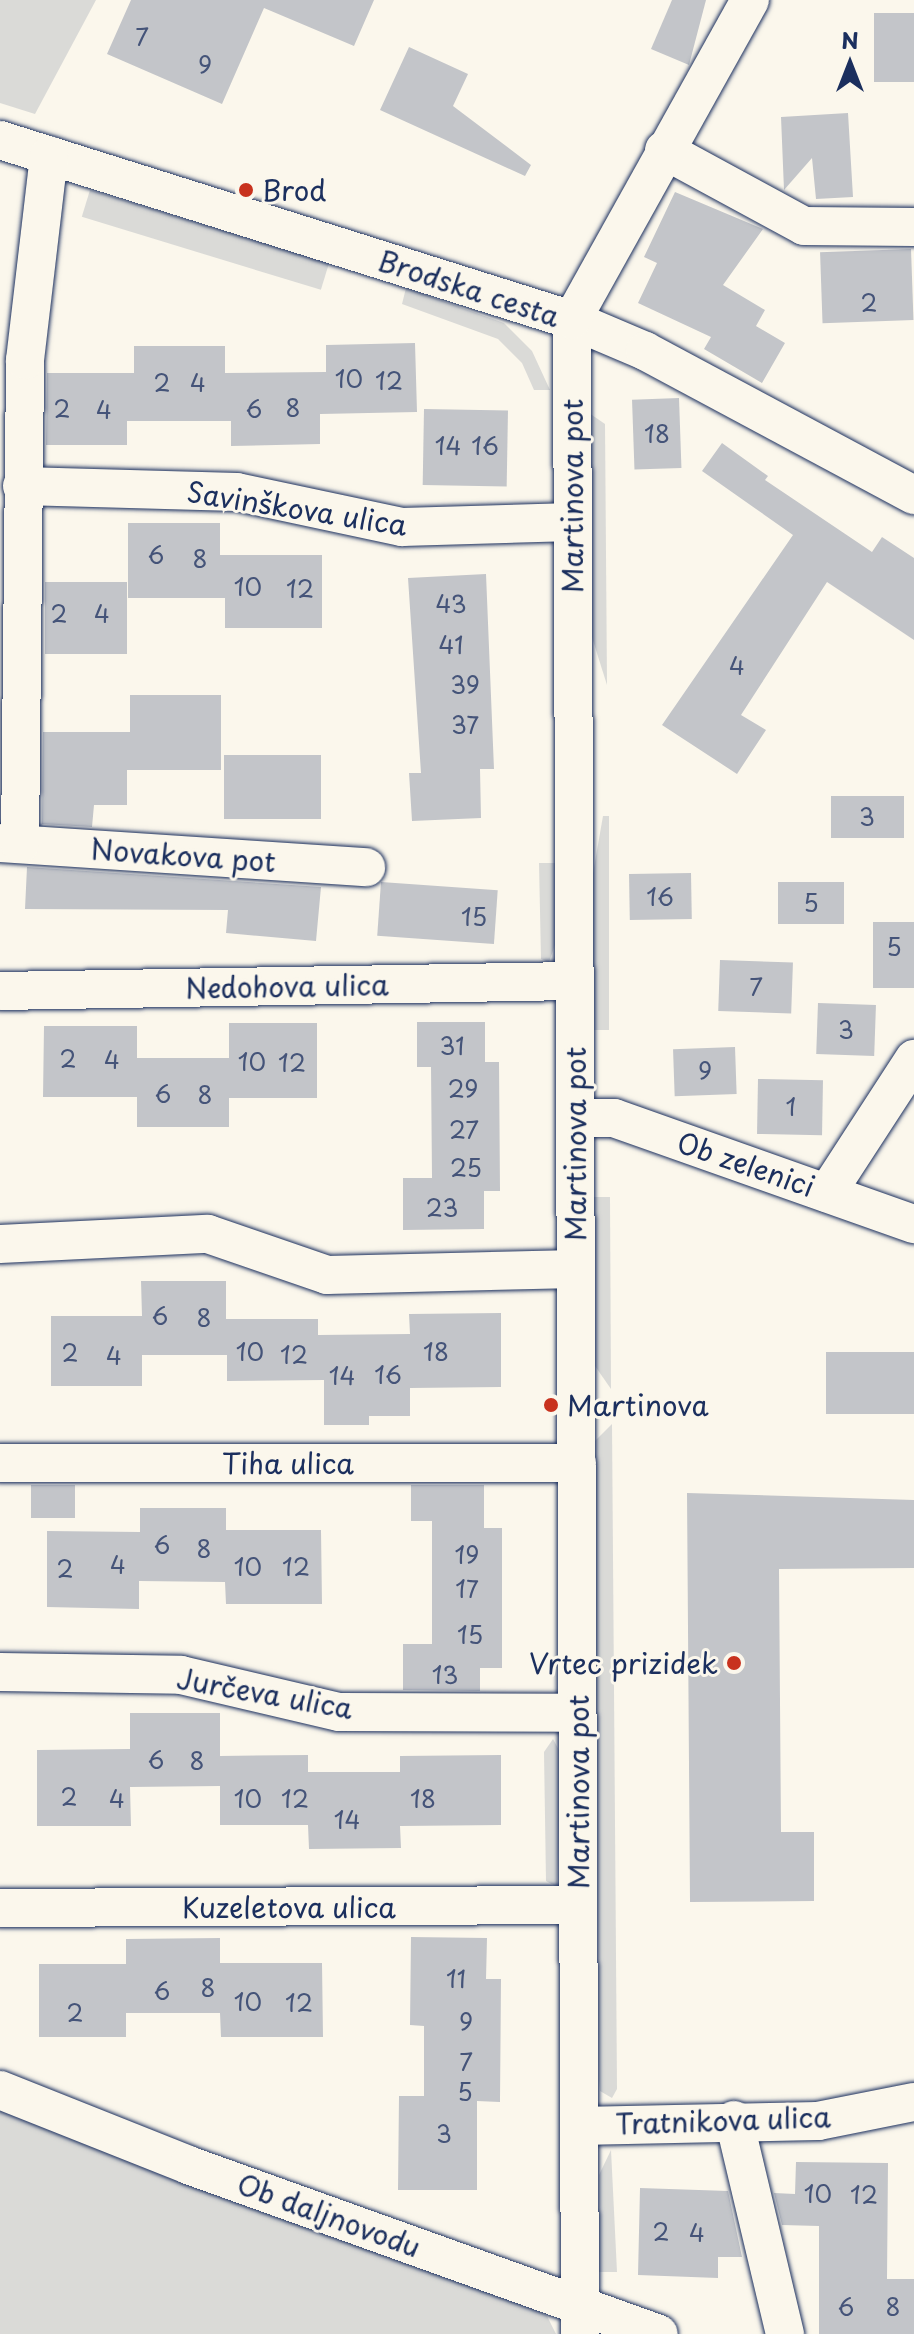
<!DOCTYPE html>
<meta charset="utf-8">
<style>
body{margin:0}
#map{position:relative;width:914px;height:2334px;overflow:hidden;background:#fbf7ec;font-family:"Playpen Sans",sans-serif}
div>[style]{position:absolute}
.green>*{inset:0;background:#dadad7;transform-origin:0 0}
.building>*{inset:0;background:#c3c5c9;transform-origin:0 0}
.roads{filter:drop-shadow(0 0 2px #1b2f5e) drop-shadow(0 0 2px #1b2f5e)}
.minor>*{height:38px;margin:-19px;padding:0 19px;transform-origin:19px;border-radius:19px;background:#fbf7ec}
.dots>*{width:22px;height:22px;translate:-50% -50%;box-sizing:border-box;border:4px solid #fbf7ec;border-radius:50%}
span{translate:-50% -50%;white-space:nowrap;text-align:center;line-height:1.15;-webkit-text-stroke:6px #fbf7ec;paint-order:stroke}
.number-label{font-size:24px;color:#455479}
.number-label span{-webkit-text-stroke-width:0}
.poi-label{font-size:28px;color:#1b2f5e}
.left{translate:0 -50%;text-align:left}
.right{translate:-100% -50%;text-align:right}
.street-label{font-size:28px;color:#1b2f5e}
.north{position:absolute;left:810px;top:24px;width:80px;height:80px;-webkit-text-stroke:6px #fbf7ec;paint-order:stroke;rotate:0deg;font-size:22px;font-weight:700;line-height:32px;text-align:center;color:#1b2f5e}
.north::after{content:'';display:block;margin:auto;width:28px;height:36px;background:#1b2f5e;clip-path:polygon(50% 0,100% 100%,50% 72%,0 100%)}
</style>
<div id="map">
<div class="green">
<div style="clip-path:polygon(0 0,96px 0,35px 114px,0 103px)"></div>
<div style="left:90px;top:190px;width:250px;height:28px;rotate:17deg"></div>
<div style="clip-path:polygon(406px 288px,504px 323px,532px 351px,550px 390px,534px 390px,522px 363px,498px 339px,402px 304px)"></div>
<div style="clip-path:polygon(589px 413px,605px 424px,607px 685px,590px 631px)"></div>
<div style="clip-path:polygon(603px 816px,609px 816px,609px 1030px,591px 1030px,592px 879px)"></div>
<div style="clip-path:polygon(539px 863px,556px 863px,557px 939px,549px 962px,541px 959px)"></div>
<div style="clip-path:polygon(593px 1197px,610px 1197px,611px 1389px,595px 1366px)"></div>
<div style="clip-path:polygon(612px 1424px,617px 2089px,612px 2098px,600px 2091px,599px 2080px,595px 1441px)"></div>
<div style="clip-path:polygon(553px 1739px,561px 1754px,557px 1887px,546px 1881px,544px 1752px)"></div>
<div style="clip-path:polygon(0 2106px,501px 2290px,547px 2316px,556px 2334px,0 2334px)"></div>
<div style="clip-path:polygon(611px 2150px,617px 2272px,599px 2272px,599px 2175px)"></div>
</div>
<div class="building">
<div style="clip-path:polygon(131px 0,374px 0,354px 46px,264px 8px,222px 104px,107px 54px)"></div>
<div style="clip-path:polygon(672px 0,706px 0,689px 65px,651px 49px)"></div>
<div style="left:914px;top:13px;width:69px;height:40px;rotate:90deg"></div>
<div style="clip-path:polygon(409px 47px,468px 74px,453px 106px,531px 165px,525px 176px,380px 110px)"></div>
<div style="clip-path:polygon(848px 113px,853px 197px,816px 199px,812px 158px,784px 190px,781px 117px)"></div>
<div style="clip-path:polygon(675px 192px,763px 229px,723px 285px,765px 310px,756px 326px,785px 343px,762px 383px,704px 349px,711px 337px,638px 303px,657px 263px,644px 257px)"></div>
<div style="left:911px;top:249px;width:71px;height:91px;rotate:88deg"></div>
<div style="clip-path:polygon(415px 343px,417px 412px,320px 414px,320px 444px,231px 446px,231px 421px,127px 421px,127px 445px,46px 445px,47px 373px,134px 373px,134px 346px,225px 346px,225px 373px,326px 372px,326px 345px)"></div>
<div style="left:679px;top:398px;width:70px;height:47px;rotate:88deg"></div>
<div style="left:424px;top:409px;width:84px;height:76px;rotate:1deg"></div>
<div style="clip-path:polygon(722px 443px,768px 476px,765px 480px,872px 552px,882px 537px,914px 558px,914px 640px,827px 582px,741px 715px,766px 730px,737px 774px,662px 725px,793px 535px,702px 471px)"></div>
<div style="clip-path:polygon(128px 523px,220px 523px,220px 555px,322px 555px,322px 628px,225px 628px,225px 598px,128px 598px)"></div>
<div style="clip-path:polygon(486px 574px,494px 769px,480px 769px,481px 818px,412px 821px,409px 773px,421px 773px,408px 578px)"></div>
<div style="left:45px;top:582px;width:82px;height:72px"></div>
<div style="clip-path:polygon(130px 695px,221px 695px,221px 770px,127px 770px,127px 805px,94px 805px,92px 827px,42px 824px,43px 732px,130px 732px)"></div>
<div style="left:224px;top:755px;width:97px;height:64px"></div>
<div style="left:831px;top:796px;width:73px;height:42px"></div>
<div style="clip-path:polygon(27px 867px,321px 887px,316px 941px,226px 933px,228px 910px,25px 909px)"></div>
<div style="left:691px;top:873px;width:46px;height:62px;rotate:89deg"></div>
<div style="left:381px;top:882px;width:117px;height:54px;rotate:4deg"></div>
<div style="left:778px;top:882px;width:66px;height:42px"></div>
<div style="left:873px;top:922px;width:41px;height:66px"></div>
<div style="left:720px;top:960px;width:73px;height:51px;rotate:2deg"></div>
<div style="left:818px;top:1003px;width:58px;height:51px;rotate:2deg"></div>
<div style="clip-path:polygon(417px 1022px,485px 1022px,485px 1062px,499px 1062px,500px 1191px,484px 1191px,484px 1229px,403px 1230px,403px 1178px,432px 1178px,431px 1067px,417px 1067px)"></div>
<div style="clip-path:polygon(229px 1023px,317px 1023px,317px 1098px,229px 1098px,229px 1127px,137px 1127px,137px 1097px,43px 1097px,44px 1026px,137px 1026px,137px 1058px,229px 1058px)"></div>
<div style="left:735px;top:1047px;width:47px;height:62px;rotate:88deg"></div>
<div style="left:758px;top:1079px;width:65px;height:55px;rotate:1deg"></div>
<div style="clip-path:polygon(141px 1281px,226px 1281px,226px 1319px,318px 1319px,318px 1335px,410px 1334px,409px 1314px,501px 1313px,501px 1387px,410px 1388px,410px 1416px,369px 1416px,369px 1425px,324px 1425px,324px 1380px,227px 1381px,227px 1355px,142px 1355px,142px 1386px,51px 1386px,51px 1316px,142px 1316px)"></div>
<div style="left:914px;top:1352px;width:62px;height:88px;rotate:90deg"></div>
<div style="left:31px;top:1485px;width:44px;height:33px"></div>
<div style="clip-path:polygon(411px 1485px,484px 1485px,484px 1528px,502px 1528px,502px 1668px,480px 1668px,480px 1691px,403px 1690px,403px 1644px,432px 1644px,432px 1521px,411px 1521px)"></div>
<div style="clip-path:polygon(687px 1493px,914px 1500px,914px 1568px,779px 1569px,781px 1832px,814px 1832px,814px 1901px,690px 1902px)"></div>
<div style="clip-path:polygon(140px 1508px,226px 1508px,226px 1530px,321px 1530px,322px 1604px,226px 1604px,225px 1582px,139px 1581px,139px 1609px,47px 1607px,47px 1531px,140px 1532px)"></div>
<div style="clip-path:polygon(130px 1713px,220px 1713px,220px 1756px,308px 1755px,308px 1772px,400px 1772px,400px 1756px,501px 1755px,501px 1825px,400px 1826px,401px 1848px,309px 1849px,308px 1825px,220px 1825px,220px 1786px,130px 1787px,131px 1826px,37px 1826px,37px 1750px,130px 1749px)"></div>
<div style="clip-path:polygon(411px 1937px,487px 1938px,486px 1979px,501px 1979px,500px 2102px,477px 2101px,477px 2190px,398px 2190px,399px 2096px,424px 2096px,424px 2026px,410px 2025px)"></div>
<div style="clip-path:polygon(220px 1938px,220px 1963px,322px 1963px,323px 2037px,221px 2037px,220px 2013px,126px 2013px,126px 2037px,39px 2037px,39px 1964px,126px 1964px,126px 1939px)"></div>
<div style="clip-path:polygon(796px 2162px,888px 2163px,887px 2279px,914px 2279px,914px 2334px,819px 2334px,819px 2226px,782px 2225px,774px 2193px,795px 2194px)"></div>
<div style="clip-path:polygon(640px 2188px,728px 2191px,742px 2257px,718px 2257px,718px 2278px,638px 2275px)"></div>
</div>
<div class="roads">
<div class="minor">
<div style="left:0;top:140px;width:600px;rotate:17.47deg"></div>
<div style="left:572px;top:320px;width:79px;rotate:23deg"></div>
<div style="left:645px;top:351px;width:305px;rotate:28.2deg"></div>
<div style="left:664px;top:150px;width:159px;rotate:28.5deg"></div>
<div style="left:804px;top:226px;width:110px;rotate:0.5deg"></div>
<div style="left:22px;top:486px;width:215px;rotate:1.6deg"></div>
<div style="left:237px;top:492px;width:169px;rotate:12deg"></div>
<div style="left:402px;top:527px;width:171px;rotate:-1.7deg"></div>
<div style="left:0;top:843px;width:367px;rotate:3.8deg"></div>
<div style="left:20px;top:844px;width:484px;rotate:-89.4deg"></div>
<div style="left:25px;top:360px;width:206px;rotate:-83.3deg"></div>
<div style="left:0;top:991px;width:574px;rotate:-1deg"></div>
<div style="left:575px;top:1118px;width:39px"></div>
<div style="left:614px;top:1118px;width:318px;rotate:19.5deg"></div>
<div style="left:827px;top:1193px;width:160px;rotate:-57deg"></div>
<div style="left:0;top:1244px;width:208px;rotate:-2.8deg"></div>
<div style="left:208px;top:1234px;width:126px;rotate:19deg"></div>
<div style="left:327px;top:1275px;width:249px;rotate:-1.4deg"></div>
<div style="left:0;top:1463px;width:577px"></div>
<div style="left:0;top:1672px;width:181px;rotate:0.9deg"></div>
<div style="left:181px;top:1675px;width:162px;rotate:13.2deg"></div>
<div style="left:339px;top:1712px;width:238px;rotate:0.2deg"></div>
<div style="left:0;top:1908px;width:578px;rotate:-0.3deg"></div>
<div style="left:0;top:2090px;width:202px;rotate:21.7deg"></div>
<div style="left:188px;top:2165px;width:500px;rotate:19.74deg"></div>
<div style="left:734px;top:2120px;width:220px;rotate:76.6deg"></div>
<div style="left:579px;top:2126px;width:239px;rotate:-1.2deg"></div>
<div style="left:818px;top:2121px;width:98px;rotate:-11.2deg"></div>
<div style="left:580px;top:2334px;width:2014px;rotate:-90.23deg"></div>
<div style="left:572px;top:320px;width:366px;rotate:-60.9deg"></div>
</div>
</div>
<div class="dots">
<div style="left:246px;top:190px;background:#c8321e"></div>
<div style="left:551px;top:1405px;background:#c8321e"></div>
<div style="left:734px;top:1663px;background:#c8321e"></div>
</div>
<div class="number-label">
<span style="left:142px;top:37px">7</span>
<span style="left:205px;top:65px">9</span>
<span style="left:869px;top:303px">2</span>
<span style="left:349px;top:379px">10</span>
<span style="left:389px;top:381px">12</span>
<span style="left:162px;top:383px">2</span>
<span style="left:198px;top:383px">4</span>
<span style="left:293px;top:408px">8</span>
<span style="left:62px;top:409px">2</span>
<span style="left:254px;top:409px">6</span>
<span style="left:104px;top:410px">4</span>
<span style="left:657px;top:434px">18</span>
<span style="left:448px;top:446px">14</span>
<span style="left:485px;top:446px">16</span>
<span style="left:156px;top:555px">6</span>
<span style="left:200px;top:559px">8</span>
<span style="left:248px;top:587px">10</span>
<span style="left:300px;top:589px">12</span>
<span style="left:451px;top:604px">43</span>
<span style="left:59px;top:614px">2</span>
<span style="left:102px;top:614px">4</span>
<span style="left:451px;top:645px">41</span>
<span style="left:737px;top:666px">4</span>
<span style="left:465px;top:685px">39</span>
<span style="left:465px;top:725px">37</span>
<span style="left:867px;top:817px">3</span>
<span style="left:660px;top:897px">16</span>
<span style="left:811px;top:903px">5</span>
<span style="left:474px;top:917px">15</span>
<span style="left:894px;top:947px">5</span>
<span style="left:756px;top:987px">7</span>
<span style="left:846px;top:1030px">3</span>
<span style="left:452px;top:1046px">31</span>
<span style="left:68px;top:1059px">2</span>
<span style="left:112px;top:1060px">4</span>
<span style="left:252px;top:1062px">10</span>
<span style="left:292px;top:1063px">12</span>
<span style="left:705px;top:1071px">9</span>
<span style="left:463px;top:1089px">29</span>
<span style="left:163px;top:1094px">6</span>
<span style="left:205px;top:1095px">8</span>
<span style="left:791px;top:1107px">1</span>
<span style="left:464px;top:1130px">27</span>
<span style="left:466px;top:1168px">25</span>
<span style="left:442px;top:1208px">23</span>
<span style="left:160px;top:1316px">6</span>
<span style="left:204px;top:1318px">8</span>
<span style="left:250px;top:1352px">10</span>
<span style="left:436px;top:1352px">18</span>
<span style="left:70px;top:1353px">2</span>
<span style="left:294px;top:1355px">12</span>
<span style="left:114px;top:1356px">4</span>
<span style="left:388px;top:1375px">16</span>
<span style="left:342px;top:1376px">14</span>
<span style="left:162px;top:1545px">6</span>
<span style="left:204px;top:1549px">8</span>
<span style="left:467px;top:1555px">19</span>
<span style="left:118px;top:1565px">4</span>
<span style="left:248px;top:1567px">10</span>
<span style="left:296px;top:1567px">12</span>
<span style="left:65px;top:1569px">2</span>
<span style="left:467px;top:1589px">17</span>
<span style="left:470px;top:1635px">15</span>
<span style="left:445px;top:1675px">13</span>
<span style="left:156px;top:1760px">6</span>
<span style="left:197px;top:1761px">8</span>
<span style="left:69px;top:1797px">2</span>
<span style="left:117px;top:1799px">4</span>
<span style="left:248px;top:1799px">10</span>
<span style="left:295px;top:1799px">12</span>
<span style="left:423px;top:1799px">18</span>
<span style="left:347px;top:1820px">14</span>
<span style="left:456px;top:1979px">11</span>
<span style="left:208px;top:1988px">8</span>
<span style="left:162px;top:1991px">6</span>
<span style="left:248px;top:2002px">10</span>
<span style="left:299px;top:2003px">12</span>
<span style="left:75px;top:2013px">2</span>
<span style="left:466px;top:2022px">9</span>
<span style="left:466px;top:2062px">7</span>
<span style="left:465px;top:2092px">5</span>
<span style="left:444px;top:2134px">3</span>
<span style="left:818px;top:2194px">10</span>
<span style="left:864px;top:2195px">12</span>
<span style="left:661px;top:2232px">2</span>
<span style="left:697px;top:2233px">4</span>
<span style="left:846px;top:2307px">6</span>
<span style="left:893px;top:2307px">8</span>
</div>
<div class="poi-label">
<span class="left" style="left:262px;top:190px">Brod</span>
<span class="left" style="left:567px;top:1405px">Martinova</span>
<span class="right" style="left:718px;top:1663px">Vrtec prizidek</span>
</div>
<div class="street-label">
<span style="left:469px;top:288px;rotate:18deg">Brodska cesta</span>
<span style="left:572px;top:496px;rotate:-90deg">Martinova pot</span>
<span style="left:297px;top:508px;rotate:9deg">Savinškova ulica</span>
<span style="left:183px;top:855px;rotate:4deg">Novakova pot</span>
<span style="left:287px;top:986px;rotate:-1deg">Nedohova ulica</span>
<span style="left:575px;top:1144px;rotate:-90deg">Martinova pot</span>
<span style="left:746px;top:1164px;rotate:19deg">Ob zelenici</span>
<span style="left:288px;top:1463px">Tiha ulica</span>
<span style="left:265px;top:1693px;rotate:10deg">Jurčeva ulica</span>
<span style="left:578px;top:1792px;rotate:-90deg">Martinova pot</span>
<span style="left:289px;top:1907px">Kuzeletova ulica</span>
<span style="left:723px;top:2120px;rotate:-2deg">Tratnikova ulica</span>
<span style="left:329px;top:2215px;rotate:20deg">Ob daljnovodu</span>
</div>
<div class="north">N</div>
</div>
